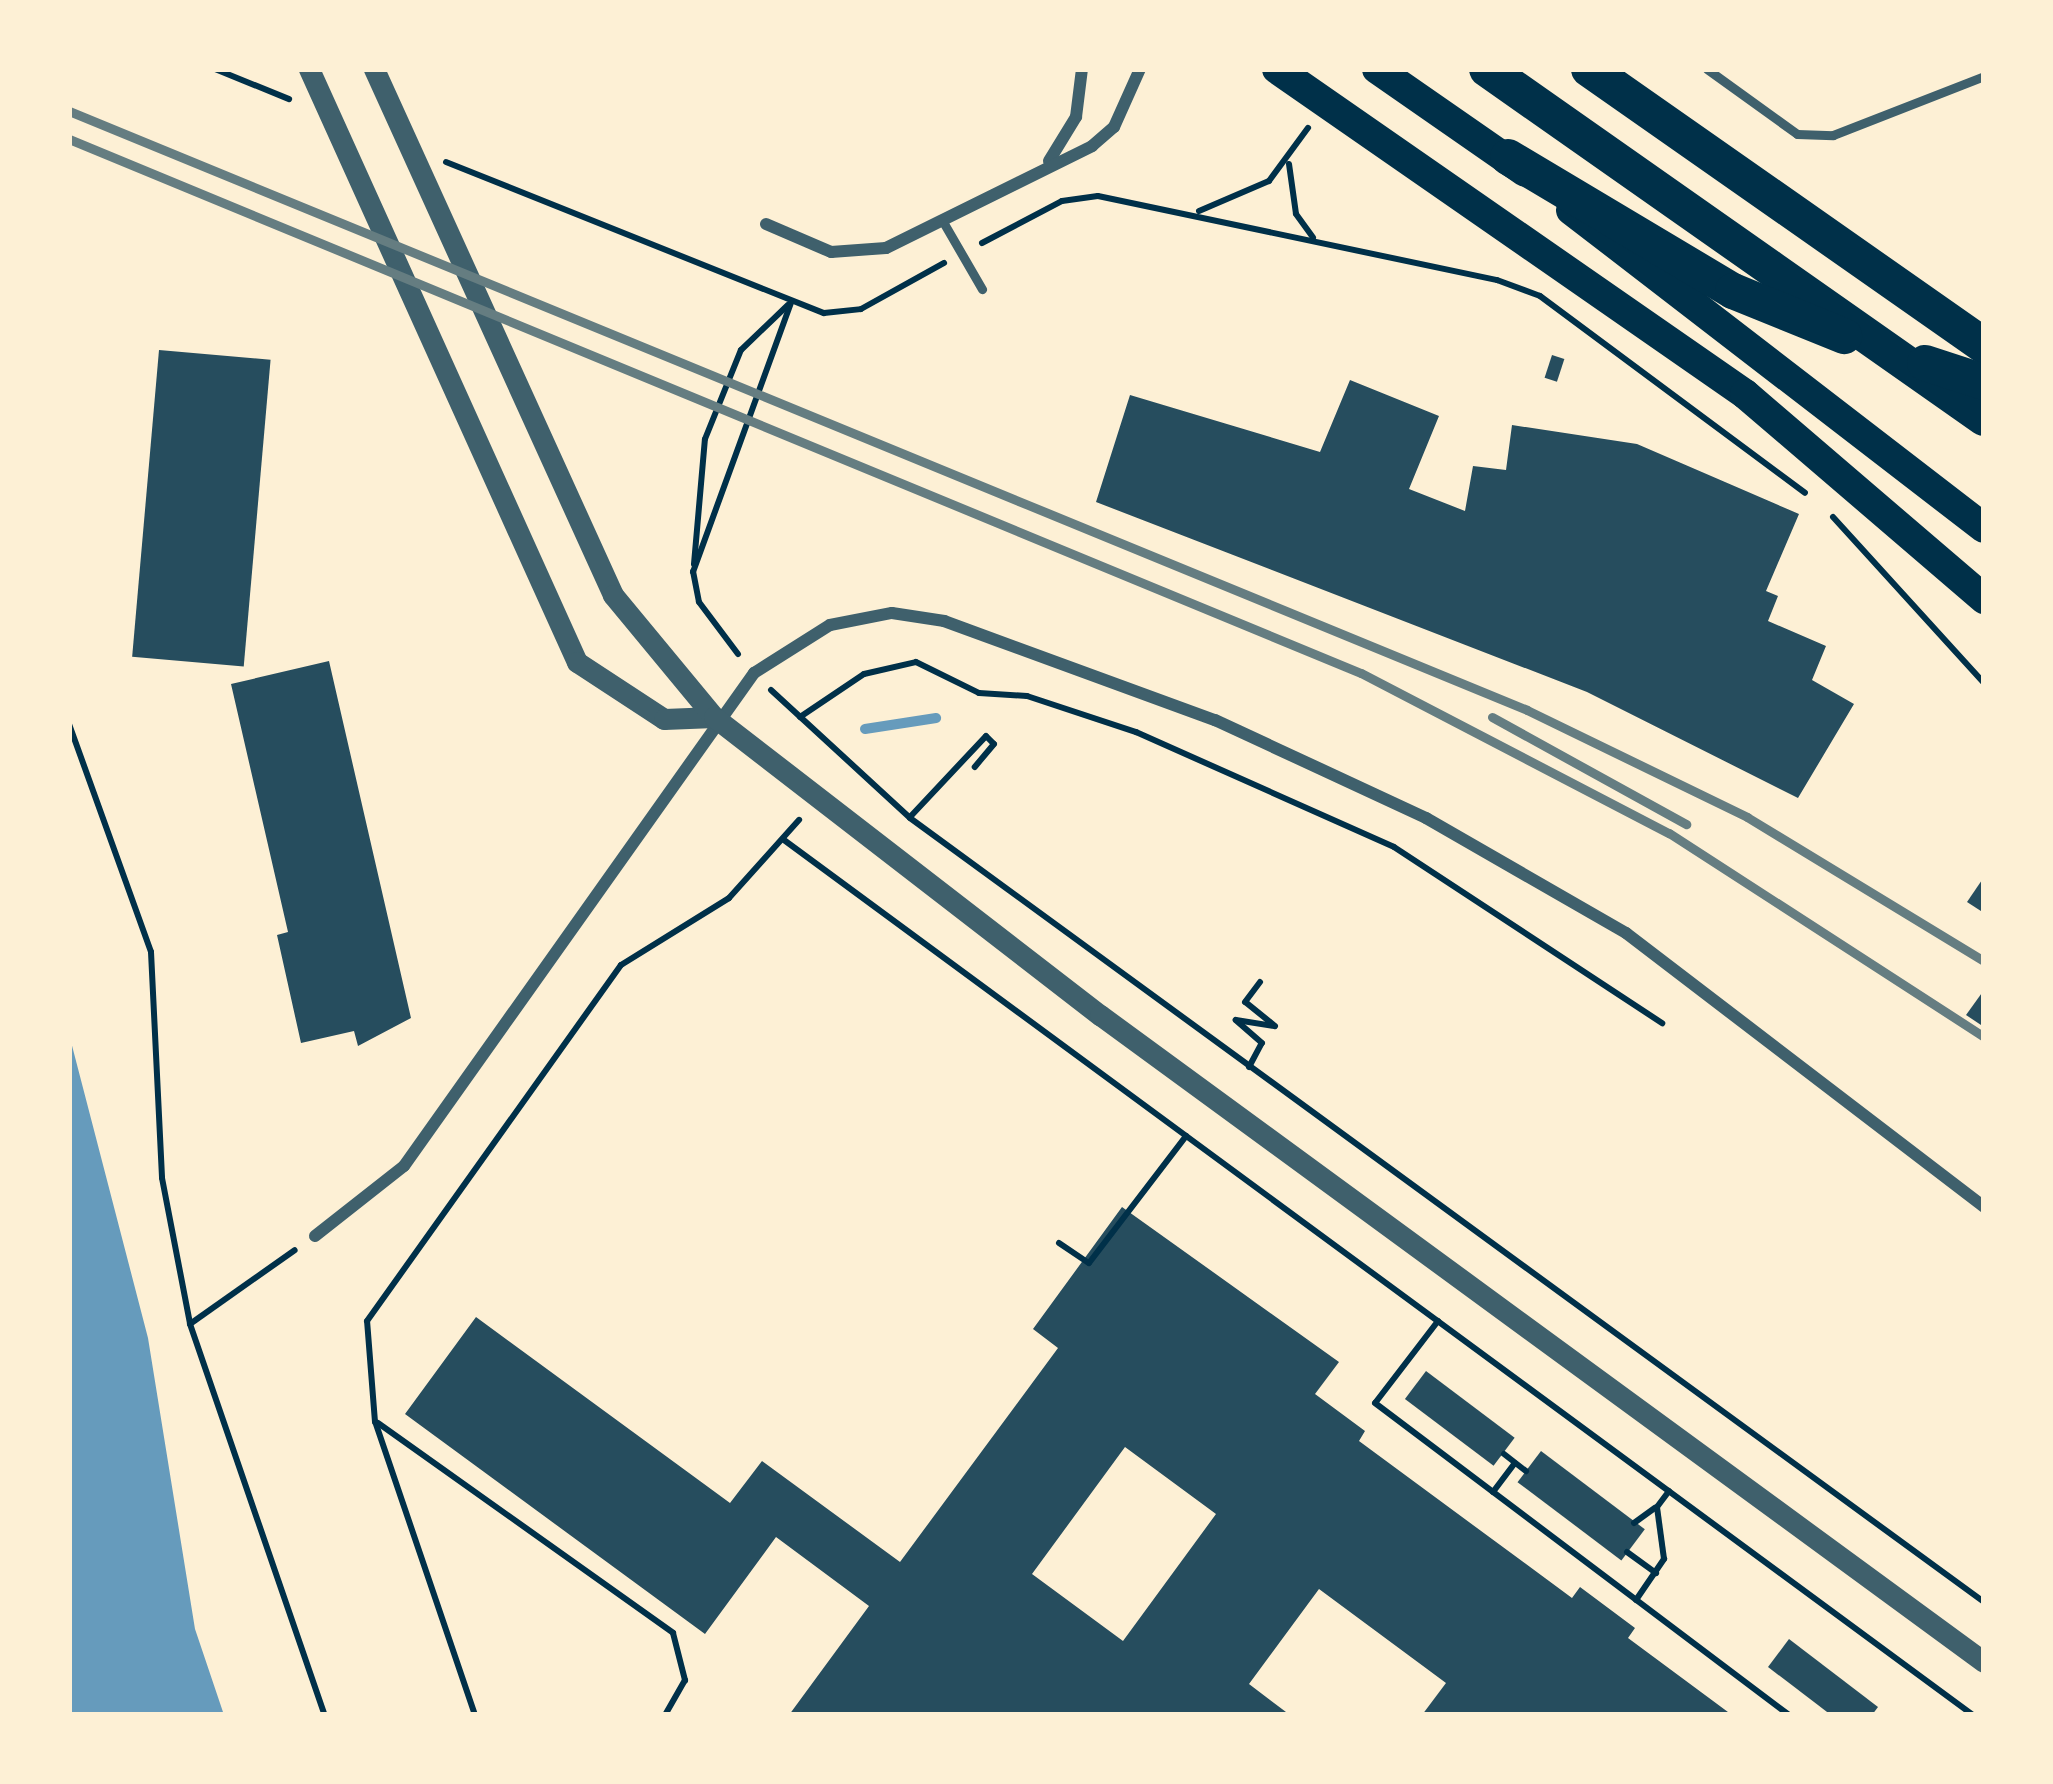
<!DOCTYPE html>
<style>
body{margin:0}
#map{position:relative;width:2053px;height:1784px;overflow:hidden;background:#fdf0d5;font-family:Montserrat,sans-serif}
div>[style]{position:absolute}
.water>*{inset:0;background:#669bbc}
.stream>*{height:10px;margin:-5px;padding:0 5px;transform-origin:5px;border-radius:5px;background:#669bbc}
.building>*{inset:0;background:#264d5e;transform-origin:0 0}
.path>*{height:6px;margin:-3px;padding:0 3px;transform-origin:3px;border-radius:3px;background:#003049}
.service>*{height:9px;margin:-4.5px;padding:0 4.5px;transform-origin:4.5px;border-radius:4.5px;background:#3f606c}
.minor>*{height:12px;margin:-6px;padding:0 6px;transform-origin:6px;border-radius:6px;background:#3f606c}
.tertiary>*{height:21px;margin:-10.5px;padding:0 10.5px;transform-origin:10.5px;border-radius:10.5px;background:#3f606c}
.primary>*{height:30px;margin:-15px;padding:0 15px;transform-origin:15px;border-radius:15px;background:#003049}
.motorway>*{height:36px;margin:-18px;padding:0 18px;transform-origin:18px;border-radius:18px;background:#003049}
.rail>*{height:9px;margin:-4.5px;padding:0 4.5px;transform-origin:4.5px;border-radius:4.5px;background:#657d81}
span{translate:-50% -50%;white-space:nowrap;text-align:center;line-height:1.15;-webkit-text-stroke:9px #fdf0d5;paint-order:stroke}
.frame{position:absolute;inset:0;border:72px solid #fdf0d5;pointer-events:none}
</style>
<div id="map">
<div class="water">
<div style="clip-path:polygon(69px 1034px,148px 1338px,195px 1629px,224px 1715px,69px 1715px)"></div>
</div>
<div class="stream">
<div style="left:865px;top:729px;width:72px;rotate:-8.8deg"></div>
</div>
<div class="building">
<div style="left:159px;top:350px;width:112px;height:308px;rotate:5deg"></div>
<div style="left:1552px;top:355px;width:13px;height:24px;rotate:18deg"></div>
<div style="clip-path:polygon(1350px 380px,1439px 416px,1409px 489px,1465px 511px,1473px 466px,1506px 470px,1512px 425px,1637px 444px,1799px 514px,1766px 591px,1778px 596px,1768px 621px,1826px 646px,1812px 680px,1854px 704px,1798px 798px,1587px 692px,1096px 502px,1130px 395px,1320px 452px)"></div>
<div style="clip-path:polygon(329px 661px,411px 1018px,358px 1046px,354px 1031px,301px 1043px,277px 935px,288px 932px,231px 684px)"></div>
<div style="clip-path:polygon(1984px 877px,1984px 913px,1967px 902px)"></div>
<div style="clip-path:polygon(1984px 990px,1984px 1027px,1966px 1015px)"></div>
<div style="clip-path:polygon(evenodd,1122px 1207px,1339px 1362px,1315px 1394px,1365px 1431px,1359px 1441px,1572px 1598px,1580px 1587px,1635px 1628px,1628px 1638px,1732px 1715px,1422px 1715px,1446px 1683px,1319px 1589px,1249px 1684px,1290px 1715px,789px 1715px,869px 1606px,776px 1537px,705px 1634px,405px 1414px,476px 1317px,730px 1503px,762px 1461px,900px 1562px,1058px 1348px,1033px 1329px,1122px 1207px,1125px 1447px,1216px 1514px,1123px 1641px,1032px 1574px,1125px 1447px)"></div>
<div style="left:1426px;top:1371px;width:111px;height:35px;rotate:37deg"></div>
<div style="left:1541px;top:1451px;width:130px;height:39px;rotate:37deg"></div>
<div style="clip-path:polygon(1789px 1639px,1878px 1707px,1872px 1715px,1831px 1715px,1768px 1667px)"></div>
</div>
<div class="path">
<div style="left:215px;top:69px;width:80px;rotate:22.1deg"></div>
<div style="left:446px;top:162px;width:407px;rotate:21.8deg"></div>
<div style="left:824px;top:313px;width:37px;rotate:-6deg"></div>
<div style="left:861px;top:309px;width:95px;rotate:-29deg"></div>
<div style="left:1289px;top:164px;width:50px;rotate:82deg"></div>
<div style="left:1296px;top:214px;width:29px;rotate:54deg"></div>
<div style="left:1199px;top:211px;width:76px;rotate:-23.2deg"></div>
<div style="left:1269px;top:181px;width:66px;rotate:-53.7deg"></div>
<div style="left:982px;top:243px;width:90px;rotate:-27.7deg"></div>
<div style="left:1062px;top:201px;width:36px;rotate:-8deg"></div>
<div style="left:1098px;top:196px;width:408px;rotate:11.9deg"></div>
<div style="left:1497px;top:280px;width:46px;rotate:20.4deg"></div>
<div style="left:1540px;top:296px;width:330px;rotate:36.6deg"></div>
<div style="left:1833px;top:517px;width:224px;rotate:47.7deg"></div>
<div style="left:694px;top:564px;width:125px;rotate:-85deg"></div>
<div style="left:705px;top:439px;width:96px;rotate:-68deg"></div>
<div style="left:741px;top:350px;width:65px;rotate:-43.8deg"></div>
<div style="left:738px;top:654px;width:65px;rotate:-126.9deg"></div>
<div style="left:699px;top:602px;width:31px;rotate:-101deg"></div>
<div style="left:693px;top:572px;width:286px;rotate:-70deg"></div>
<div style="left:771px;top:690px;width:189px;rotate:42.6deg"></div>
<div style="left:910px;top:818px;width:1330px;rotate:36.13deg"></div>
<div style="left:800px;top:717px;width:77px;rotate:-33.9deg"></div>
<div style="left:864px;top:674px;width:53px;rotate:-13deg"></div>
<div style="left:916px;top:662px;width:70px;rotate:26.2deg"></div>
<div style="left:979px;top:693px;width:48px;rotate:3.6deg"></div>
<div style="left:1027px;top:696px;width:115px;rotate:18.3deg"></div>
<div style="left:1136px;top:732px;width:282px;rotate:24deg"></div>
<div style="left:1394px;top:847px;width:321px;rotate:33.3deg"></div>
<div style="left:69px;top:724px;width:242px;rotate:70.2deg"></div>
<div style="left:151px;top:952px;width:226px;rotate:87.2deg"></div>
<div style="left:162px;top:1178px;width:149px;rotate:79.1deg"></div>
<div style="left:190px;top:1324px;width:414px;rotate:71deg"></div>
<div style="left:910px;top:817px;width:111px;rotate:-46.8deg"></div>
<div style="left:986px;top:736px;width:11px;rotate:45deg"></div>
<div style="left:994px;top:744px;width:30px;rotate:130deg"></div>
<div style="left:784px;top:840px;width:1476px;rotate:36.35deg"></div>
<div style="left:1249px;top:1067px;width:27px;rotate:-62deg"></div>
<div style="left:1262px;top:1043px;width:35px;rotate:-139deg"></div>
<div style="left:1236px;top:1020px;width:39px;rotate:9deg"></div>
<div style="left:1275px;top:1026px;width:38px;rotate:-141deg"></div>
<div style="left:1245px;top:1002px;width:25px;rotate:-53deg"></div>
<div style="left:1059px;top:1243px;width:36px;rotate:34deg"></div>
<div style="left:1089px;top:1263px;width:160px;rotate:-52.6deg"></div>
<div style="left:1438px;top:1321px;width:103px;rotate:127.5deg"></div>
<div style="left:1375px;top:1403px;width:518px;rotate:37deg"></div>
<div style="left:190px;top:1324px;width:128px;rotate:-35.2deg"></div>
<div style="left:378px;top:1423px;width:362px;rotate:35.4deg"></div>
<div style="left:673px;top:1633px;width:49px;rotate:75.7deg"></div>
<div style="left:685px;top:1680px;width:40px;rotate:119.7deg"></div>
<div style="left:1504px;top:1454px;width:28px;rotate:38deg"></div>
<div style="left:1493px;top:1492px;width:36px;rotate:-53deg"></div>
<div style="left:1634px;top:1523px;width:26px;rotate:-36deg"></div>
<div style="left:1627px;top:1552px;width:36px;rotate:36deg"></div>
<div style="left:1636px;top:1600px;width:50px;rotate:-55.7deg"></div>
<div style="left:1664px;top:1559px;width:52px;rotate:-97.7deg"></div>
<div style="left:1657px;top:1507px;width:20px;rotate:-53deg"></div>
<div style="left:475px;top:1715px;width:310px;rotate:-108.8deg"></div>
<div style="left:375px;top:1422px;width:101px;rotate:-94.5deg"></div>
<div style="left:367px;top:1321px;width:437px;rotate:-54.5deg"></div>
<div style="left:621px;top:965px;width:127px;rotate:-31.8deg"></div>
<div style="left:729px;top:898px;width:105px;rotate:-48.1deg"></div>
</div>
<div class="service">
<div style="left:1707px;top:69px;width:111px;rotate:35.8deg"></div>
<div style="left:1797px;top:134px;width:36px;rotate:2deg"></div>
<div style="left:1833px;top:135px;width:162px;rotate:-21.3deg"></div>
<div style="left:942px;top:220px;width:80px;rotate:59.9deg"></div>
</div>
<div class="minor">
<div style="left:1049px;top:161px;width:52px;rotate:-58.5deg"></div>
<div style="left:1076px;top:117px;width:48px;rotate:-82.9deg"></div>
<div style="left:766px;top:224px;width:71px;rotate:23.3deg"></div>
<div style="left:831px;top:252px;width:55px;rotate:-4.2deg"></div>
<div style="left:886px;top:248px;width:230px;rotate:-26.3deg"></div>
<div style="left:1092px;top:146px;width:29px;rotate:-41deg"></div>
<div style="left:1114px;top:127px;width:64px;rotate:-65.9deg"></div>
<div style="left:315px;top:1236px;width:113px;rotate:-38.2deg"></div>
<div style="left:404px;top:1166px;width:605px;rotate:-54.63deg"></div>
<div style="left:754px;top:673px;width:90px;rotate:-32.3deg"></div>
<div style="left:830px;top:625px;width:63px;rotate:-11deg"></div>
<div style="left:892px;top:613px;width:53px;rotate:8.7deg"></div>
<div style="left:944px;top:621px;width:289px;rotate:20.1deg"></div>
<div style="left:1215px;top:720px;width:233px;rotate:24.9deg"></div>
<div style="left:1426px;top:818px;width:231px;rotate:29.9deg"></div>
<div style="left:1626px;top:933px;width:451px;rotate:37.4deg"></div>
</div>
<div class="tertiary">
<div style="left:309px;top:69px;width:651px;rotate:65.68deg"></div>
<div style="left:577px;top:662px;width:104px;rotate:33.2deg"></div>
<div style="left:664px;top:719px;width:50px;rotate:-2.3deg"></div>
<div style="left:374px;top:69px;width:578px;rotate:65.56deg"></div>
<div style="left:613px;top:595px;width:158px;rotate:50.4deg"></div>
<div style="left:714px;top:717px;width:488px;rotate:37.7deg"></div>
<div style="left:1100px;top:1015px;width:1095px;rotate:36.2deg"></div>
</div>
<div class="primary">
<div style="left:1277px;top:69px;width:570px;rotate:34.78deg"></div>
<div style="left:1745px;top:394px;width:315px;rotate:40.6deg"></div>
<div style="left:1377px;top:69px;width:180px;rotate:34.8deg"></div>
<div style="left:1571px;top:210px;width:521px;rotate:37.6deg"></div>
</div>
<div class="motorway">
<div style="left:1487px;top:69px;width:607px;rotate:35.08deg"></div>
<div style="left:1589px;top:69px;width:482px;rotate:35deg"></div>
<div style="left:1508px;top:157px;width:262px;rotate:30.8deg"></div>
<div style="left:1733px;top:291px;width:120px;rotate:22.1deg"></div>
<div style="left:1925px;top:363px;width:62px;rotate:17.9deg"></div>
</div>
<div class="rail">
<div style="left:69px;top:111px;width:1576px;rotate:22.33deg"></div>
<div style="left:1527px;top:710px;width:245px;rotate:25.9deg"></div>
<div style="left:1747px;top:817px;width:277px;rotate:31.3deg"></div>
<div style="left:69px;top:139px;width:1398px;rotate:22.46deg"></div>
<div style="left:1361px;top:673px;width:347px;rotate:27.5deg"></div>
<div style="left:1669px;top:833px;width:375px;rotate:32.9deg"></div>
<div style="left:1492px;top:717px;width:222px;rotate:28.9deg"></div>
</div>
<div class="frame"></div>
</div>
